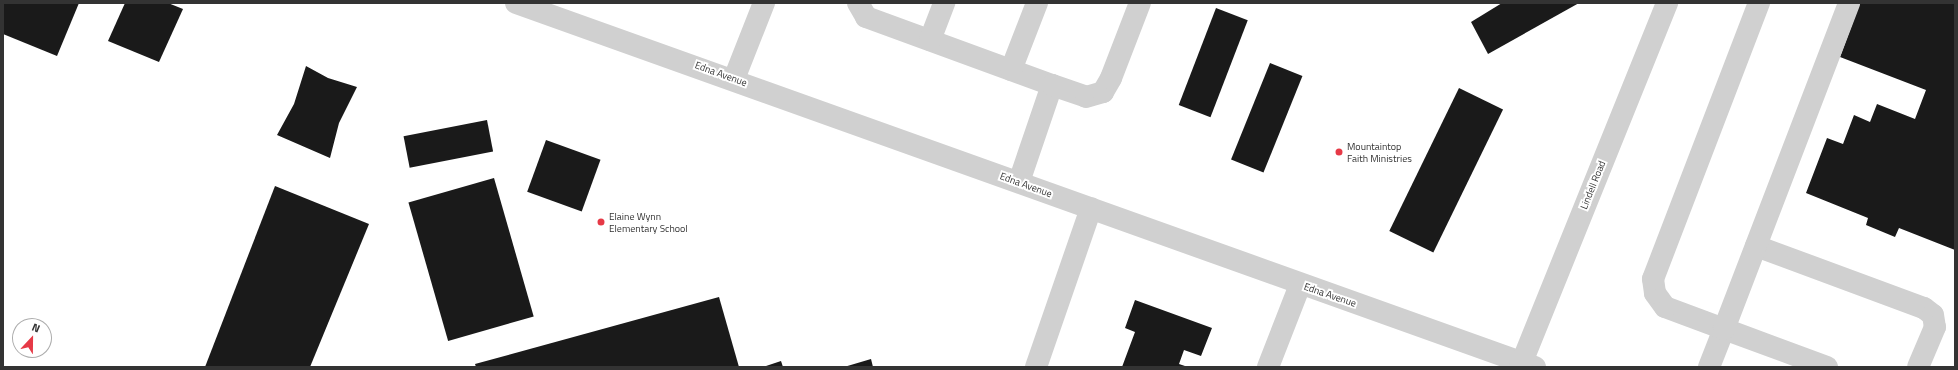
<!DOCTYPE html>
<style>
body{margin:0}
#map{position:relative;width:1958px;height:370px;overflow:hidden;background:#fff;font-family:"Titillium Web",sans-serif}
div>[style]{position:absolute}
.building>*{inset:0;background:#1a1a1a;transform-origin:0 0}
.minor>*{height:22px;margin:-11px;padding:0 11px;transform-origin:11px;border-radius:11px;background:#d0d0d0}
.dots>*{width:11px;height:11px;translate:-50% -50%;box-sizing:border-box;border:2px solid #fff;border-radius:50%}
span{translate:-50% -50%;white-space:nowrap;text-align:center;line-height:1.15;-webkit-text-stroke:4px #fff;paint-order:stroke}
.street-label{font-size:10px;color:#333}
.poi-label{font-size:10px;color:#333}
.left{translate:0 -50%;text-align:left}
.frame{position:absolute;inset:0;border:4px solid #333;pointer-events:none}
.north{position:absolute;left:12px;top:318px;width:40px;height:40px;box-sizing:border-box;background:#fff;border:1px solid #adadad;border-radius:50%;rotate:22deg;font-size:11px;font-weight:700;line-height:16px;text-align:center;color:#333}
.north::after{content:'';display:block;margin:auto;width:14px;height:18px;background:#e63946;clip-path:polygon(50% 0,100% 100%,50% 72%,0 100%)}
</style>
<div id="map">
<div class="building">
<div style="clip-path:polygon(3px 3px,79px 3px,57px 56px,3px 34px)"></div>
<div style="clip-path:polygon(125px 3px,168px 3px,183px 9px,159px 62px,108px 41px)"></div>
<div style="clip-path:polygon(1502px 3px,1579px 3px,1488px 54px,1471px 22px)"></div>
<div style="clip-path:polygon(1860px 3px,1955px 3px,1955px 250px,1899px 228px,1895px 237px,1866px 225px,1868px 218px,1806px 193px,1827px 138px,1843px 144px,1854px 115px,1870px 122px,1877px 104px,1915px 119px,1926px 90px,1840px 57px)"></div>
<div style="left:1216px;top:8px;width:34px;height:104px;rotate:21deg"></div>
<div style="left:1270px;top:63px;width:35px;height:104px;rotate:22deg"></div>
<div style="clip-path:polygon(306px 66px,328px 78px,357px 87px,339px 123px,330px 158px,277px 135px,294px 104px)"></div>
<div style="left:1459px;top:88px;width:49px;height:159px;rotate:26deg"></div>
<div style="left:487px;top:120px;width:32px;height:85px;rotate:79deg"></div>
<div style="left:546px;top:140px;width:58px;height:55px;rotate:20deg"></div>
<div style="left:494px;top:178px;width:144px;height:89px;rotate:74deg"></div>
<div style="clip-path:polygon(275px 186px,369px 224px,310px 367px,205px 367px)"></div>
<div style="clip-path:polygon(719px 297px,739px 367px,476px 367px,475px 364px)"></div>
<div style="clip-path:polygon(1135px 300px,1212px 328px,1201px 356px,1184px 350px,1179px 364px,1188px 367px,1122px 367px,1135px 332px,1125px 328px)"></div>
<div style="clip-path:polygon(871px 359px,873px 367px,844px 367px)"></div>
<div style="clip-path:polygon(781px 361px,783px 367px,763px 367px)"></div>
</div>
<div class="minor">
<div style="left:516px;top:3px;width:1082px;rotate:19.66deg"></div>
<div style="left:858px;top:3px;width:16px;rotate:60deg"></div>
<div style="left:866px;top:17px;width:198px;rotate:20.1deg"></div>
<div style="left:1052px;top:85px;width:102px;rotate:108.8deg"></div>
<div style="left:930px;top:40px;width:40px;rotate:-69deg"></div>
<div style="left:1011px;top:70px;width:72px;rotate:-68.8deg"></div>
<div style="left:734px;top:79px;width:82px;rotate:-68.5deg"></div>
<div style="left:1052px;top:85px;width:36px;rotate:19deg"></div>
<div style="left:1086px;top:97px;width:18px;rotate:-16deg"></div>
<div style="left:1103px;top:92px;width:16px;rotate:-60deg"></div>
<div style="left:1111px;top:78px;width:80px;rotate:-68.9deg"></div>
<div style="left:1756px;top:246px;width:179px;rotate:20.3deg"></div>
<div style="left:1924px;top:308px;width:11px;rotate:38deg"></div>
<div style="left:1933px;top:315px;width:12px;rotate:81deg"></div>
<div style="left:1935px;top:327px;width:43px;rotate:113deg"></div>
<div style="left:1036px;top:367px;width:168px;rotate:-70.9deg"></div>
<div style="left:1268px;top:367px;width:88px;rotate:-68.7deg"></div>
<div style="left:1520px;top:367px;width:393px;rotate:-68deg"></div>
<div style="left:1709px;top:367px;width:41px;rotate:-68.5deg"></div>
<div style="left:1724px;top:329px;width:63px;rotate:-159.6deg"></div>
<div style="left:1665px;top:307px;width:17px;rotate:-126deg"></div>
<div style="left:1655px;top:293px;width:14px;rotate:-98deg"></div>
<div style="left:1653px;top:279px;width:296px;rotate:-69deg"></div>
<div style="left:1827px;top:367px;width:110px;rotate:-159.7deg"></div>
<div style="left:1724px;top:329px;width:349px;rotate:-69deg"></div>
</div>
<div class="dots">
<div style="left:1339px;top:152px;background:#e63946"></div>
<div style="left:601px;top:222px;background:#e63946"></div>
</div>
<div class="street-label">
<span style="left:721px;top:74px;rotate:20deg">Edna Avenue</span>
<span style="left:1026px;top:185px;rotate:20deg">Edna Avenue</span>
<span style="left:1593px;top:185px;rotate:-68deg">Lindell Road</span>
<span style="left:1330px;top:295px;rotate:19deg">Edna Avenue</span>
</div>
<div class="poi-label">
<span class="left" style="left:1347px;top:152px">Mountaintop<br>Faith Ministries</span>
<span class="left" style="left:609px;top:222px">Elaine Wynn<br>Elementary School</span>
</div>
<div class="frame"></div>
<div class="north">N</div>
</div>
